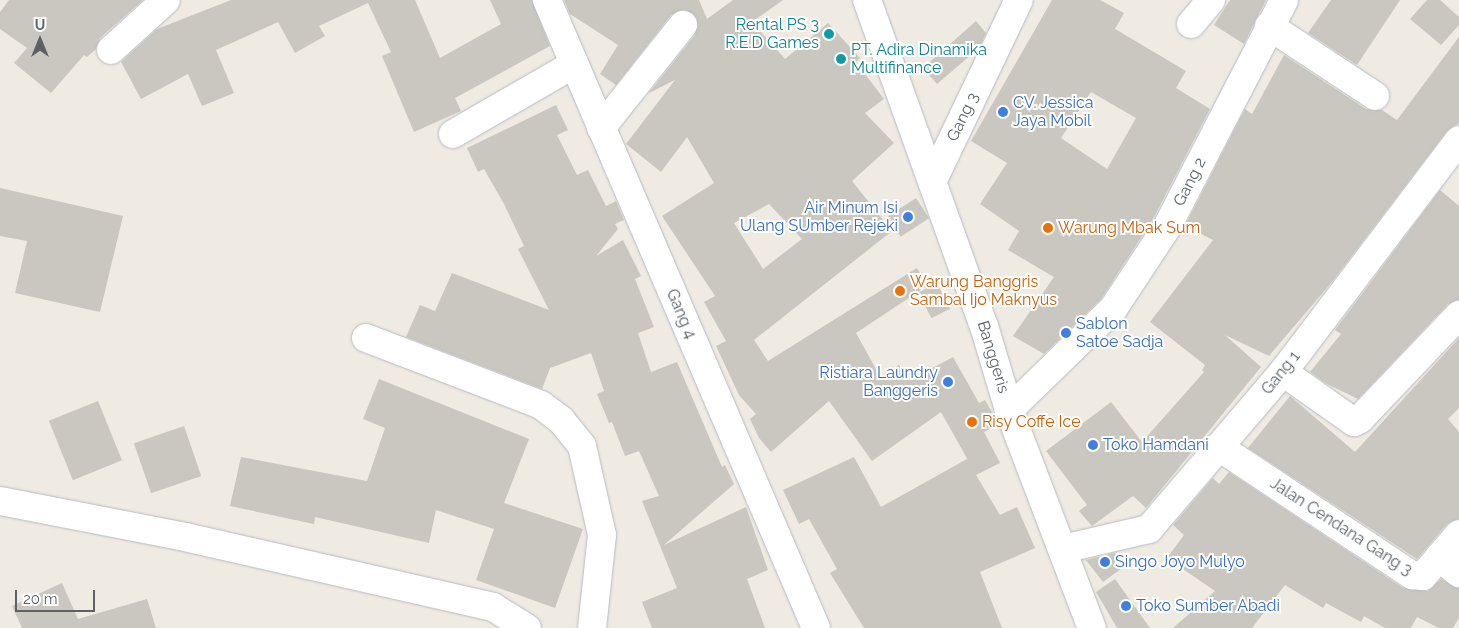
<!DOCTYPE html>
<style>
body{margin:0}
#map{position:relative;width:1459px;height:628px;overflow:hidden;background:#efebe3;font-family:Raleway,sans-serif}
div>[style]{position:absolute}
.building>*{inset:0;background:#cac6c0;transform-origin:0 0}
.roads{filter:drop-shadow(0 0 1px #b6babf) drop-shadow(0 0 1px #b6babf)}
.minor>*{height:28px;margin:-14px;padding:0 14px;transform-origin:14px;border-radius:14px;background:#fff}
.tertiary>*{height:28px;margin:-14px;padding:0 14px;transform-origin:14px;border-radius:14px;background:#fff}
.dots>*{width:14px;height:14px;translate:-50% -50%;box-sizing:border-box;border:2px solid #fff;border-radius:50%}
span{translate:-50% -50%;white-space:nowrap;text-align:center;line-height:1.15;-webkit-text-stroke:4px #fff;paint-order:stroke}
.culture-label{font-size:16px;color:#0d838f}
.right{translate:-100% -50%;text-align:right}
.left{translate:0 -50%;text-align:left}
.shop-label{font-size:16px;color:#366cbe}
.street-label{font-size:16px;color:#5b6165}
.food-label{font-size:16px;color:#c56008}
.north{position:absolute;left:15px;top:15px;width:50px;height:50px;-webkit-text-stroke:4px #fff;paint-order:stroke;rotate:0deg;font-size:14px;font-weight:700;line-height:20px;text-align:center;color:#5b6165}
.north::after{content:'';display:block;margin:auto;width:18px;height:22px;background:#5b6165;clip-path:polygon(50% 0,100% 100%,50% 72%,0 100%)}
.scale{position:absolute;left:15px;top:590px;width:80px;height:22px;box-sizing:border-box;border:2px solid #5b6165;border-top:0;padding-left:6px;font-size:15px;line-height:18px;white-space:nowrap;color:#5b6165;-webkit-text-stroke:4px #fff;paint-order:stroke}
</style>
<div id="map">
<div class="building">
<div style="clip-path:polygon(9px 0,143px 0,100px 38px,96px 49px,87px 57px,84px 55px,51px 93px,14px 63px,27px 48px,0 29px,0 12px)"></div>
<div style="clip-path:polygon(231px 0,415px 0,440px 58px,501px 24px,490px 0,532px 0,550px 46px,455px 98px,461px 111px,414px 132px,382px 56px,391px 52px,368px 3px,319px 26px,325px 36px,295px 53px,278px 22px,216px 50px,234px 93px,202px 106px,188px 74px,141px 99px,121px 62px,157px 29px)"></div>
<div style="clip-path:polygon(evenodd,564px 0,699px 0,707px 19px,733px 0,783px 0,752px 22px,785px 59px,828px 23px,860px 58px,856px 62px,884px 99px,865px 113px,894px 143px,852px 181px,892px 231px,754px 340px,768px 361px,917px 268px,927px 286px,856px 333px,881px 378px,899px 365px,910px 380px,953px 357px,979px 403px,985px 400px,996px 419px,998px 425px,984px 432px,1000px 463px,976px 475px,1000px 515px,1017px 507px,1035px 548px,980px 572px,1002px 628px,864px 628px,830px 573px,837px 569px,809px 519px,799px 524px,783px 490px,854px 457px,881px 507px,967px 459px,969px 462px,941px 412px,872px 461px,829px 401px,771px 452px,759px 438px,750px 419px,756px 414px,739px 395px,716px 346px,726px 341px,704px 302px,715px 296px,662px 216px,714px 183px,687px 137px,661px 172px,626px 144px,675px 80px,649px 93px,695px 35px,697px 19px,685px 10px,671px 15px,616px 85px,600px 74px,618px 45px,570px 14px,564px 0,769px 204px,802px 239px,763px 269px,734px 223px,769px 204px)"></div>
<div style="clip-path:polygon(evenodd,1052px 0,1100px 0,1124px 13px,1115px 29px,1186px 71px,1176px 88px,1210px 109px,1153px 219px,1101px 299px,1044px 354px,1013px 336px,1054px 277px,1008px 250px,1019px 231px,980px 204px,1007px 163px,971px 141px,1052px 0,1091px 92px,1136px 118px,1107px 169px,1061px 138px,1091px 92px)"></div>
<div style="clip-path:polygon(1230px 0,1266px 0,1244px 44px,1214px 25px)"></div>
<div style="clip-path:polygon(1331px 0,1400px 0,1357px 65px,1308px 33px)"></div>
<div style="clip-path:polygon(1427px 0,1440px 0,1459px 17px,1459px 25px,1441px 45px,1410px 19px)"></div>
<div style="clip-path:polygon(976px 21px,986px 33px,979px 48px,937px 84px,923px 68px)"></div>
<div style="clip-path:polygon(1459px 37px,1459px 123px,1447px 131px,1331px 283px,1269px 356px,1225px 335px,1261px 367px,1146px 508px,1133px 496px,1092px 526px,1079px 511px,1087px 505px,1046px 451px,1111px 402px,1142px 442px,1204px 372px,1202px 370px,1205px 365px,1150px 322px,1213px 240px,1185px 226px,1245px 109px,1252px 114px,1284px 55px,1366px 109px,1382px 110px,1397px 120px)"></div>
<div style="clip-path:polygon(556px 105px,568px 130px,557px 135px,577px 175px,588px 170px,606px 206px,616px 201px,624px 220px,615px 224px,618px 229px,596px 256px,623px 240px,641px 276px,635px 279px,654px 327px,638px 333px,651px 372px,677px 362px,722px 467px,725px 465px,734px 484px,664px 545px,746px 507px,768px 570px,747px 579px,765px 628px,652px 628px,642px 602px,677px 588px,642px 501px,659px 496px,639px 451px,625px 456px,612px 422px,609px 423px,597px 394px,604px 391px,591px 353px,550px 368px,542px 389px,406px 337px,420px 305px,435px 311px,452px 273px,549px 310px,518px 249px,524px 246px,504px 204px,484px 169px,478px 172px,467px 148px)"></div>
<div style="clip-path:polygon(0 188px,123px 216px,100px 312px,15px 293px,27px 241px,0 236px)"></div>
<div style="clip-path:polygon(1440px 190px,1459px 206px,1459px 300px,1448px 304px,1358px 399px,1327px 384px,1310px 372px,1341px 334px,1335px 330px)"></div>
<div style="left:916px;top:198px;width:24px;height:34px;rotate:57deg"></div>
<div style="left:937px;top:283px;width:29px;height:21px;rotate:63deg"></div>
<div style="clip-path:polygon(1459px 338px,1459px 408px,1448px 419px,1459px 432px,1459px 519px,1447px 524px,1417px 559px,1248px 448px,1290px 396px,1355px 452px)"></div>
<div style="clip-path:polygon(379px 379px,529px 439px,504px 503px,583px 529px,555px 608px,476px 580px,494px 529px,436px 510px,429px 543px,315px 517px,314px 524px,230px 506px,241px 457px,367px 481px,385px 428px,363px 419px)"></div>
<div style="left:98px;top:401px;width:64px;height:53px;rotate:68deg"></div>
<div style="left:184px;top:426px;width:53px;height:53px;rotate:71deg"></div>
<div style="clip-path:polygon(1229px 472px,1403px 588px,1428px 591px,1441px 579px,1459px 588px,1459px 618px,1453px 628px,1439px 628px,1417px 617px,1411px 628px,1385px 628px,1364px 616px,1361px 622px,1326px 603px,1323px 608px,1285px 585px,1252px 628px,1173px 628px,1215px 591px,1167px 558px,1184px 535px,1173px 525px,1213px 478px,1219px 484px)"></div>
<div style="clip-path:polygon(1115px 553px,1125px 566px,1103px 582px,1086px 560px)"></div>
<div style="clip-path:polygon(1115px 579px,1150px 628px,1117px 628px,1096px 592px)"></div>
<div style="clip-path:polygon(62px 583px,78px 619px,147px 599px,156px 628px,22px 628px,12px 606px)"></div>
</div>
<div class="roads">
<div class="minor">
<div style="left:547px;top:0;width:683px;rotate:66.81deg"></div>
<div style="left:1191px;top:24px;width:31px;rotate:-50deg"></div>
<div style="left:1269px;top:26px;width:127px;rotate:33.4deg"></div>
<div style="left:111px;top:50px;width:74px;rotate:-42.3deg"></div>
<div style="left:601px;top:128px;width:132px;rotate:-51.5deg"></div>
<div style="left:453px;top:134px;width:140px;rotate:-30deg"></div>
<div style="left:933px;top:180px;width:199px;rotate:-64.5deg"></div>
<div style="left:366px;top:338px;width:187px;rotate:20.9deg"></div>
<div style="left:541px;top:405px;width:25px;rotate:37deg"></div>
<div style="left:561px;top:420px;width:33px;rotate:51deg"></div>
<div style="left:582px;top:446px;width:91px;rotate:77.3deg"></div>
<div style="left:602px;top:535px;width:94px;rotate:96.1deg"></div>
<div style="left:1283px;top:372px;width:87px;rotate:35.2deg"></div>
<div style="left:1354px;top:422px;width:7px;rotate:-27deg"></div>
<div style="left:1360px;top:419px;width:144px;rotate:-46.4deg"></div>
<div style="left:1009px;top:410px;width:145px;rotate:-44.2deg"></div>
<div style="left:1113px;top:309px;width:98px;rotate:-56.6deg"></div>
<div style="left:1167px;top:227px;width:255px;rotate:-62.7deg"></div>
<div style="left:1219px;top:447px;width:232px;rotate:33.6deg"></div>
<div style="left:1412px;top:575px;width:11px;rotate:5deg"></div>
<div style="left:1423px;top:576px;width:55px;rotate:-49.4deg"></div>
<div style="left:0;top:501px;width:188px;rotate:11deg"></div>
<div style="left:185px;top:537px;width:316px;rotate:12.8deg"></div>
<div style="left:493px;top:607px;width:40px;rotate:32deg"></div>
<div style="left:1063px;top:549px;width:88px;rotate:-13.1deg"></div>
<div style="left:1149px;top:529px;width:206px;rotate:-49.5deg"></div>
<div style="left:1283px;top:372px;width:291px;rotate:-52.8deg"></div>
<div style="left:1439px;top:557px;width:26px;rotate:39deg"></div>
</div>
<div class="tertiary">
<div style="left:867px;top:0;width:346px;rotate:70.3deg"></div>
<div style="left:984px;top:326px;width:88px;rotate:73.4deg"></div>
<div style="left:1009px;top:410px;width:233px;rotate:69.2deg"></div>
</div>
</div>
<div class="dots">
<div style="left:829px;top:34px;background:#0f9aa8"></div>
<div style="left:841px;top:59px;background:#0f9aa8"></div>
<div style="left:1003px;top:112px;background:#3f7fe0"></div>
<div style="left:908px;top:217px;background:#3f7fe0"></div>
<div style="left:1048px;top:228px;background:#e8710a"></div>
<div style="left:900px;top:291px;background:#e8710a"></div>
<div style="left:1066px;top:333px;background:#3f7fe0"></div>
<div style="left:948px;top:382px;background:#3f7fe0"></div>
<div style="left:972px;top:422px;background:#e8710a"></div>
<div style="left:1093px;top:445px;background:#3f7fe0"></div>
<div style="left:1105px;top:562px;background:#3f7fe0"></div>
<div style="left:1126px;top:606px;background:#3f7fe0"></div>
</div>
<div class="culture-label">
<span class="right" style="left:819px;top:34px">Rental PS 3<br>R.E.D Games</span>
<span class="left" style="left:851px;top:59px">PT. Adira Dinamika<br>Multifinance</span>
</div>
<div class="shop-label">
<span class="left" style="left:1013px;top:112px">CV. Jessica<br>Jaya Mobil</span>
<span class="right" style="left:898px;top:217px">Air Minum Isi<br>Ulang SUmber Rejeki</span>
<span class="left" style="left:1076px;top:333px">Sablon<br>Satoe Sadja</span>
<span class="right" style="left:938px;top:382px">Ristiara Laundry<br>Banggeris</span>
<span class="left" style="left:1103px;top:445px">Toko Hamdani</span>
<span class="left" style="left:1115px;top:562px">Singo Joyo Mulyo</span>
<span class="left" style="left:1136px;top:606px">Toko Sumber Abadi</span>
</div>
<div class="street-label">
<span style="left:963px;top:117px;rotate:-64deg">Gang 3</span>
<span style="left:1190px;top:182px;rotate:-63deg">Gang 2</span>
<span style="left:681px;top:314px;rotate:67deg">Gang 4</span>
<span style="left:993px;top:357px;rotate:73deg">Banggeris</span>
<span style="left:1281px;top:373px;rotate:-51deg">Gang 1</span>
<span style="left:1341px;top:527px;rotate:33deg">Jalan Cendana Gang 3</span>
</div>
<div class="food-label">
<span class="left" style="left:1058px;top:228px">Warung Mbak Sum</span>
<span class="left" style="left:910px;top:291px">Warung Banggris<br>Sambal Ijo Maknyus</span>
<span class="left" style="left:982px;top:422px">Risy Coffe Ice</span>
</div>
<div class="north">U</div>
<div class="scale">20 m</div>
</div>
